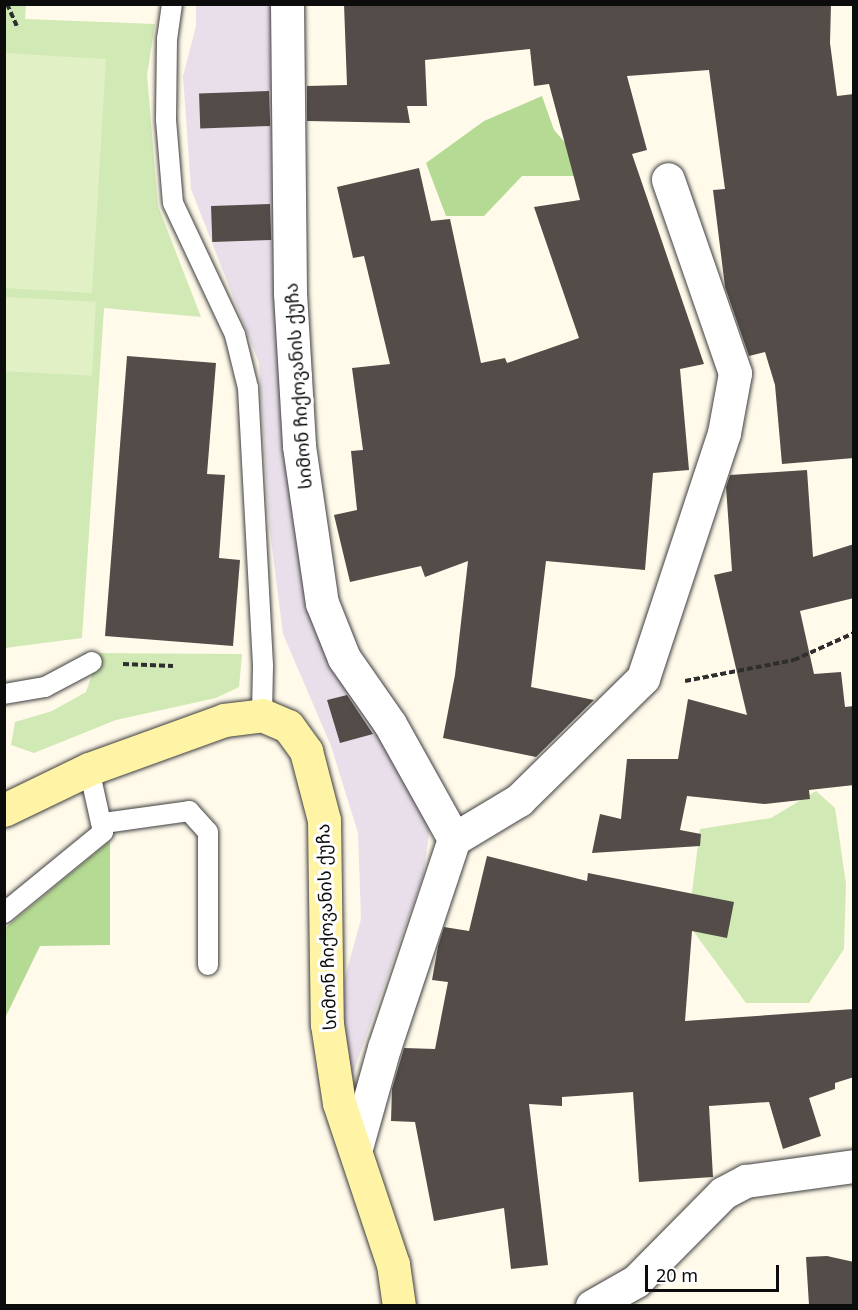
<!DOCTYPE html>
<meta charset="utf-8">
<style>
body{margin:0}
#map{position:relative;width:858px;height:1310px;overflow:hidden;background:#fffaea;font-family:Georgia,"Noto Sans Georgian",serif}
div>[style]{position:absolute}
.industrial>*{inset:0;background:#e9dfeb}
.green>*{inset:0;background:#d1e9b4}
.forest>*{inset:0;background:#b5da93}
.pitch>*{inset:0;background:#e2f0c6;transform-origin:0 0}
.building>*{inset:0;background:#544c48;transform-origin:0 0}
.path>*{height:4px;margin-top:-2px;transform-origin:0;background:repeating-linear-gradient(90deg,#2e2e2e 0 6px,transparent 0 9px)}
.roads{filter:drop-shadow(0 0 2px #3f3f3f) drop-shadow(0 0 2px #3f3f3f)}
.lane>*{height:20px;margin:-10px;padding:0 10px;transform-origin:10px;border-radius:10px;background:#fff}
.street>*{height:33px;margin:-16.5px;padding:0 16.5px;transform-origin:16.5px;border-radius:16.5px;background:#fff}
.secondary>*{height:33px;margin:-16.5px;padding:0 16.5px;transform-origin:16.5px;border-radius:16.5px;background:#fff3a5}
span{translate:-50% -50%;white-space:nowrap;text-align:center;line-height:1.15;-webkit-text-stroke:6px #fff;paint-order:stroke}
.street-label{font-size:18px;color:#0c0c0c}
.frame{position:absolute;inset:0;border:6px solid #0c0c0c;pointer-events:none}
.scale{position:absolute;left:645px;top:1265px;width:134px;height:27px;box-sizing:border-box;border:3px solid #0c0c0c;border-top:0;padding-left:8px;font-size:18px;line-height:21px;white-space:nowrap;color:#0c0c0c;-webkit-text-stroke:4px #fff;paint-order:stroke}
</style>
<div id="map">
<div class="industrial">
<div style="clip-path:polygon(196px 5px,276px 5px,314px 622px,430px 828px,423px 876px,351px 1079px,339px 999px,361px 919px,358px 833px,331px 746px,283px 634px,269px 524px,259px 363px,191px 189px,183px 76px,196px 26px)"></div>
</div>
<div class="green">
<div style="clip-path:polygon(4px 5px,26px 5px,25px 19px,155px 24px,147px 75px,158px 206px,201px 317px,104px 308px,82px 638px,5px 648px)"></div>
<div style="clip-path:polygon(83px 653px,242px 654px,239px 687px,216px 698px,116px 720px,34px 753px,11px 745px,15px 722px,52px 711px,86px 692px,95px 666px)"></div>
<div style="clip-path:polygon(816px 791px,835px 808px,846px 884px,844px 949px,809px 1003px,746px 1003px,688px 924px,700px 829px,771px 818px)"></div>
</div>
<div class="forest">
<div style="clip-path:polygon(542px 96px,554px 130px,577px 156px,574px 176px,522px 176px,484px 216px,446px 216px,426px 163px,484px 121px)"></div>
<div style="clip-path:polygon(110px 841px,110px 945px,40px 946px,5px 1018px,5px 928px)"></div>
</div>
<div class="pitch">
<div style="clip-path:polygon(4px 53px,106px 59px,92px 293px,5px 288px)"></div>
<div style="left:5px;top:297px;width:91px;height:74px;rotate:3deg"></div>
</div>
<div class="building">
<div style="clip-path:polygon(344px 4px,831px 4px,830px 43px,837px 96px,854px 94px,854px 458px,782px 464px,775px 385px,765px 352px,749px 356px,725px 287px,713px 190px,725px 189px,709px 70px,627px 76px,647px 150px,632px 154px,704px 364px,680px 369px,689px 470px,653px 473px,645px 570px,546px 561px,531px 687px,594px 700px,536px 757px,443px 738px,455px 675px,468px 561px,425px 577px,421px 566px,350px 582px,334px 515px,357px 510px,351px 451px,363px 450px,352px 368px,390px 364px,364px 256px,353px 258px,337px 187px,419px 168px,431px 221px,450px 219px,481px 363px,505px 358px,507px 363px,579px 338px,534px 207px,580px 200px,549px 84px,534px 86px,530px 49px,425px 60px,427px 106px,407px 106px,410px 123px,307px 121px,307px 86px,347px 85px)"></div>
<div style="left:269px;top:91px;width:35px;height:70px;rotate:88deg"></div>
<div style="left:270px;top:204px;width:36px;height:59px;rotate:88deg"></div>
<div style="clip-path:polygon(127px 356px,216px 363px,207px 474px,225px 475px,219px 558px,240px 560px,233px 646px,105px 636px)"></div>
<div style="clip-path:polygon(807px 470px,813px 557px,854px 544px,854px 598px,800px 611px,814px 674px,841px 672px,845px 707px,854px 706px,854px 785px,809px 790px,810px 799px,765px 804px,687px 796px,680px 830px,701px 834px,700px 846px,592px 853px,600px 814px,621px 819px,627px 759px,678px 759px,688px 699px,747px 715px,714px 575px,732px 571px,726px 487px,730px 475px)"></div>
<div style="clip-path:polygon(347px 695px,373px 734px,340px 743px,327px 700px)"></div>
<div style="clip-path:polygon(487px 856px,587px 881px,588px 873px,734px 902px,727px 938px,692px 931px,685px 1021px,854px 1009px,854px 1077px,835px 1083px,835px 1089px,809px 1098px,821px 1136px,783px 1149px,769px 1102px,709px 1106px,713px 1177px,639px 1182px,633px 1092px,562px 1097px,562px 1106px,529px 1104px,548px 1265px,511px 1269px,504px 1208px,434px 1221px,415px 1122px,391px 1121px,392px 1089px,404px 1048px,435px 1049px,448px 982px,432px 980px,438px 946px,444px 927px,469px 931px)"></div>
<div style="clip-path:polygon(827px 1256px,854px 1262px,854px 1305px,809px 1305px,806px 1257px)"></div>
</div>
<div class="path">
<div style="left:7px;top:4px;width:24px;rotate:66deg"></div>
<div style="left:123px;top:664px;width:50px;rotate:2.3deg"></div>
<div style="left:685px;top:681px;width:111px;rotate:-10.9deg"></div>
<div style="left:794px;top:660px;width:66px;rotate:-24.2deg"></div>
</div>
<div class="roads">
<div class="lane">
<div style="left:172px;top:4px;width:34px;rotate:98deg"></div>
<div style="left:167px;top:38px;width:82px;rotate:90.7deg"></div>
<div style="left:166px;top:120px;width:83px;rotate:85.2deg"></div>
<div style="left:173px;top:203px;width:146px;rotate:64.8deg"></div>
<div style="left:235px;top:335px;width:55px;rotate:76.2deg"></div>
<div style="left:248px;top:388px;width:278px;rotate:86.9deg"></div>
<div style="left:263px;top:666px;width:49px;rotate:91.2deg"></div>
<div style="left:4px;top:694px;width:42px;rotate:-9.7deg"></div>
<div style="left:45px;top:687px;width:53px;rotate:-28deg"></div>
<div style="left:104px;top:823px;width:86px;rotate:-8deg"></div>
<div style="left:189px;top:811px;width:28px;rotate:48deg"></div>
<div style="left:208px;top:832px;width:133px;rotate:90deg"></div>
<div style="left:4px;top:913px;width:128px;rotate:-39.3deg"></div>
<div style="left:103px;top:832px;width:65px;rotate:-102.5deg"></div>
</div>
<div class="street">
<div style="left:287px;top:4px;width:289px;rotate:89.4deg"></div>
<div style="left:290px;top:293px;width:153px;rotate:86.6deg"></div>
<div style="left:299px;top:446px;width:159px;rotate:81.7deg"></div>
<div style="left:322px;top:603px;width:59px;rotate:68.2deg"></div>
<div style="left:344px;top:658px;width:80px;rotate:55.1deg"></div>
<div style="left:390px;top:724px;width:132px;rotate:60.9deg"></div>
<div style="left:356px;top:1148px;width:104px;rotate:-74.4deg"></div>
<div style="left:384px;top:1048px;width:220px;rotate:-71.5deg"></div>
<div style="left:454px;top:839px;width:76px;rotate:-31deg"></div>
<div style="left:519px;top:800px;width:174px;rotate:-44.5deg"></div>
<div style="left:643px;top:678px;width:258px;rotate:-71.7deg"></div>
<div style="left:724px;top:433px;width:61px;rotate:-79.6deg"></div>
<div style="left:735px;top:373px;width:205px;rotate:-109.1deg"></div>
<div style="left:592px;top:1306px;width:51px;rotate:-29.6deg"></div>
<div style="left:636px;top:1281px;width:124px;rotate:-45.3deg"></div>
<div style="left:723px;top:1193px;width:26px;rotate:-28deg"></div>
<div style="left:746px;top:1181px;width:109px;rotate:-7.9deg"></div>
</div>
<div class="secondary">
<div style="left:4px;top:810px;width:94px;rotate:-25.8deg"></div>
<div style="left:89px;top:769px;width:144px;rotate:-19.9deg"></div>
<div style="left:224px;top:720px;width:38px;rotate:-7deg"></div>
<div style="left:262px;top:715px;width:28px;rotate:23deg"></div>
<div style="left:288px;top:726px;width:31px;rotate:54deg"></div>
<div style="left:306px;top:751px;width:71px;rotate:75.4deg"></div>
<div style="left:324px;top:820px;width:204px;rotate:89.2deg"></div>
<div style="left:327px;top:1024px;width:80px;rotate:81.4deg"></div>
<div style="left:339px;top:1103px;width:170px;rotate:71.5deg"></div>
<div style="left:393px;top:1264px;width:42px;rotate:81.9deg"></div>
</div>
</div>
<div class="street-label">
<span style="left:298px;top:386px;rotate:-94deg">სიმონ ჩიქოვანის ქუჩა</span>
<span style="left:326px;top:927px;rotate:-92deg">სიმონ ჩიქოვანის ქუჩა</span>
</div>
<div class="frame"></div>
<div class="scale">20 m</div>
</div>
